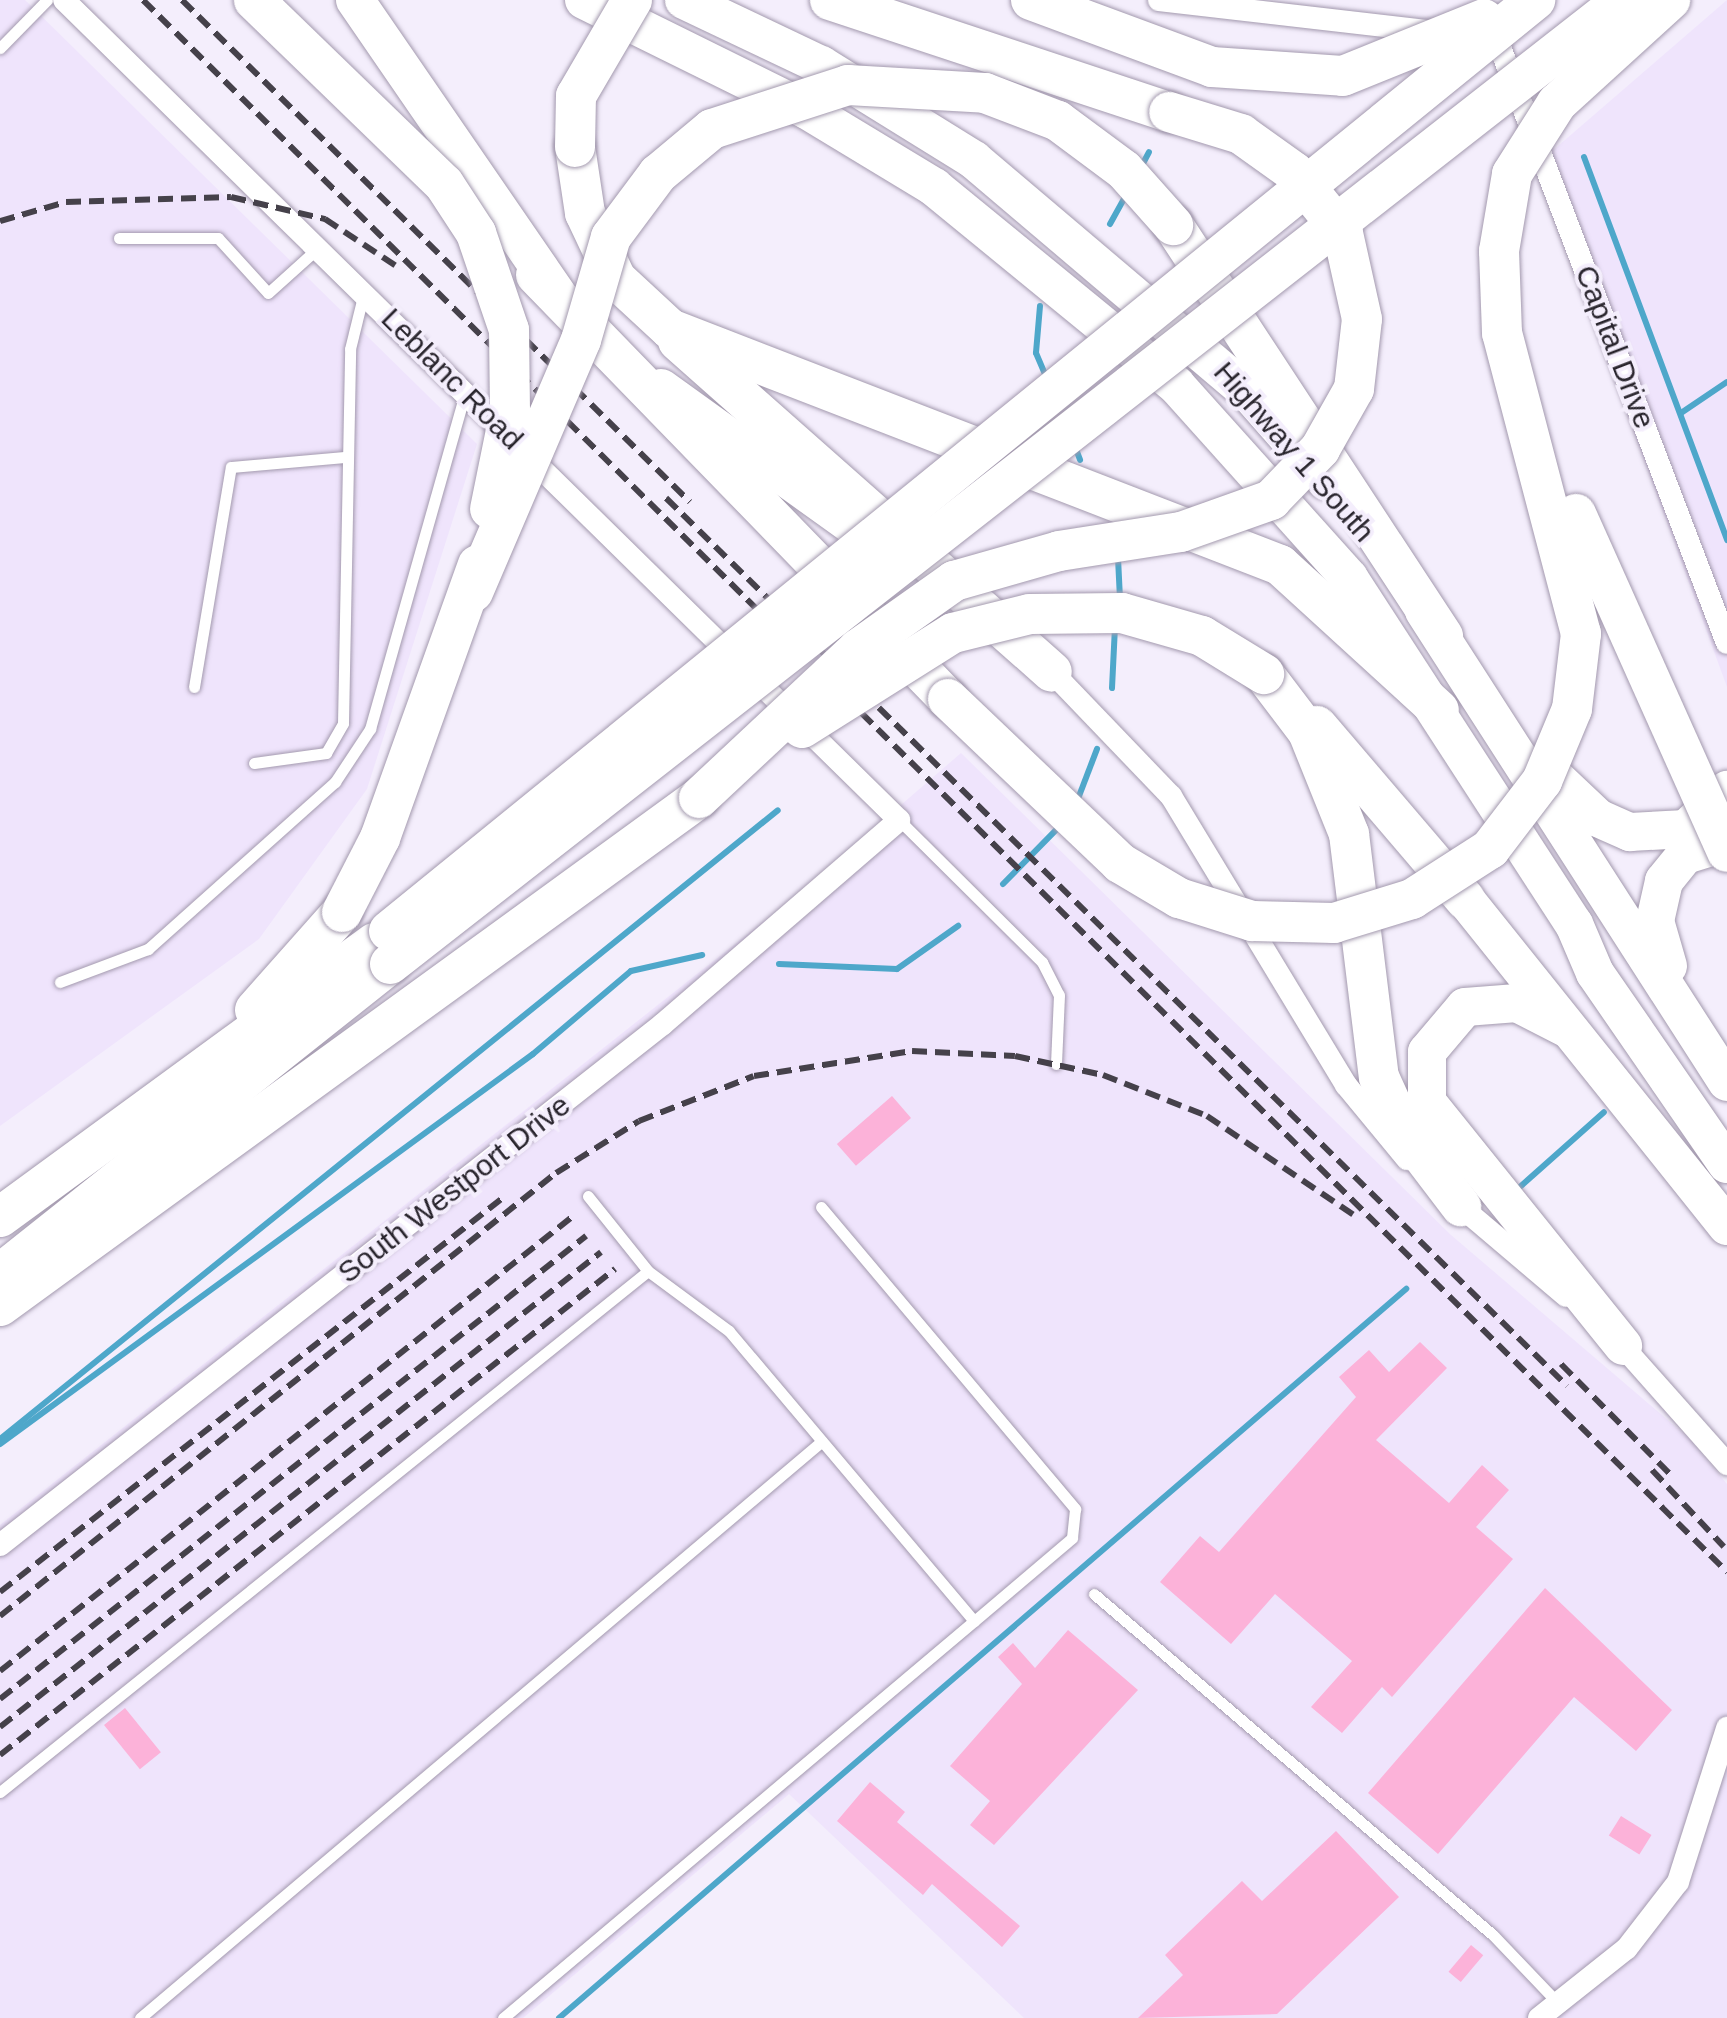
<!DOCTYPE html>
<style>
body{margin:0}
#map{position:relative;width:1727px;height:2018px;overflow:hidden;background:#f4eefc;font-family:Arial,sans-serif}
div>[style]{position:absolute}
.built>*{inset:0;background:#efe4fc}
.stream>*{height:6px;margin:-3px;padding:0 3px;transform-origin:3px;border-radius:3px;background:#4ea7ca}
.building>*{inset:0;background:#fcb2d9;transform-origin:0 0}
.roads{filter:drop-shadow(0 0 2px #a399ae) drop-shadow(0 0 2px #a399ae)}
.service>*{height:11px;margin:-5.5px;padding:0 5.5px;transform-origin:5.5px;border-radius:5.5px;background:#fff}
.minor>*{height:22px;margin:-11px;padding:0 11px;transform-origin:11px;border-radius:11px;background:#fff}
.trunk>*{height:38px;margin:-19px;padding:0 19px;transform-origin:19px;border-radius:19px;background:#fff}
.motorway>*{height:40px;margin:-20px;padding:0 20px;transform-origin:20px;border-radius:20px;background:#fff}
.rail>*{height:6px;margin-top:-3px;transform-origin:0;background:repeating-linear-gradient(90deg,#45414a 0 15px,transparent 0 23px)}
.bridges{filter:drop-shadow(0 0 2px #a399ae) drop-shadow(0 0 2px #a399ae)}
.motorway-bridge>*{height:40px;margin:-20px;padding:0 20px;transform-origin:20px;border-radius:20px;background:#fff}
span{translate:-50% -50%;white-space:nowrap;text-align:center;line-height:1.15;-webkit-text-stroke:8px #f4eefc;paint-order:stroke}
.street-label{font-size:30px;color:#29252d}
</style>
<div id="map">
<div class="built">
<div style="clip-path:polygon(0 0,25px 0,477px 444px,367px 789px,259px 939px,0 1126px)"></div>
<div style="clip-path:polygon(1727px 0,1727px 687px,1536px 165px)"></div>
<div style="clip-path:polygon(961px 753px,1451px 1235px,1690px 1439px,1727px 1484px,1727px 2018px,1024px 2018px,789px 1794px,523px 2018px,0 2018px,0 1525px,797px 895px)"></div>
</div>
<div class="stream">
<div style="left:1584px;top:157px;width:409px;rotate:69.5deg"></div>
<div style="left:1140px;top:169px;width:19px;rotate:-62deg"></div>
<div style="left:1110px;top:224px;width:35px;rotate:-61deg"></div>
<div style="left:1040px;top:306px;width:47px;rotate:94.9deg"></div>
<div style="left:1036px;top:353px;width:26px;rotate:67deg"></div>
<div style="left:1681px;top:413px;width:55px;rotate:-34deg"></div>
<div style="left:1074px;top:444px;width:17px;rotate:69deg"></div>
<div style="left:1118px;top:558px;width:41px;rotate:87.2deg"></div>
<div style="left:1112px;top:688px;width:61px;rotate:-87.2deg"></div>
<div style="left:1076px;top:804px;width:59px;rotate:-69.1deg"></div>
<div style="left:1003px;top:884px;width:81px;rotate:-45.5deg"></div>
<div style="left:779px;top:964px;width:118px;rotate:2.4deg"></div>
<div style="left:897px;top:969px;width:75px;rotate:-35.2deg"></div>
<div style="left:1521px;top:1186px;width:111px;rotate:-41.7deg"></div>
<div style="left:0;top:1439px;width:1000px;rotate:-38.95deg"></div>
<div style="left:0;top:1444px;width:660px;rotate:-36.19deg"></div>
<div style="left:533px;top:1054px;width:128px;rotate:-40.3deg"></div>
<div style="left:631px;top:971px;width:73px;rotate:-12.7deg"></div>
<div style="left:559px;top:2018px;width:1118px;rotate:-40.72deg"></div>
</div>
<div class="building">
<div style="left:892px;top:1096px;width:29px;height:73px;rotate:49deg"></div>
<div style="clip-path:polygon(1420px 1342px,1447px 1368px,1376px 1440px,1449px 1503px,1482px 1465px,1509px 1490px,1476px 1527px,1513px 1559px,1392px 1697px,1382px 1687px,1342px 1733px,1311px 1707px,1352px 1661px,1275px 1594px,1231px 1644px,1160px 1582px,1200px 1536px,1219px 1552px,1356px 1397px,1339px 1377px,1369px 1350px,1389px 1372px)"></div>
<div style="clip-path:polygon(1545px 1588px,1672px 1710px,1636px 1751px,1574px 1697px,1438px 1854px,1368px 1793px)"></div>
<div style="clip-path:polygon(1068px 1630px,1138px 1690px,994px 1845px,970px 1825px,990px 1801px,950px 1766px,1022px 1684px,998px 1657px,1013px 1643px,1035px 1668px)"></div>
<div style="left:125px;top:1708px;width:57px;height:27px;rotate:51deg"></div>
<div style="clip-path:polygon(870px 1782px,905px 1812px,897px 1822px,1020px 1926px,1002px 1947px,932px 1884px,923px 1895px,837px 1821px)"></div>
<div style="left:1621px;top:1816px;width:36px;height:23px;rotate:32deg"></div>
<div style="clip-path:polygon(1336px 1831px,1399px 1897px,1277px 2014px,1138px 2018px,1183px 1975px,1165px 1955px,1242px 1881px,1262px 1901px)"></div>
<div style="left:1471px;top:1945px;width:16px;height:35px;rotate:40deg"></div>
</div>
<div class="roads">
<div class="service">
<div style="left:0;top:48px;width:67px;rotate:-45.6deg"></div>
<div style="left:119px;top:238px;width:99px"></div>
<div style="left:218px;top:238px;width:74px;rotate:47.7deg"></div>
<div style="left:268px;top:293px;width:67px;rotate:-42deg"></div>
<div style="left:194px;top:687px;width:223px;rotate:-80.5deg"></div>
<div style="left:231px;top:467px;width:114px;rotate:-5deg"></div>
<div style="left:254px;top:763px;width:73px;rotate:-7.9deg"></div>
<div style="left:326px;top:753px;width:34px;rotate:-60deg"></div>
<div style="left:343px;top:723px;width:374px;rotate:-88.9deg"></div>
<div style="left:350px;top:349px;width:59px;rotate:-76.2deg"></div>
<div style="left:899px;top:820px;width:202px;rotate:44.8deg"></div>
<div style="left:1042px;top:962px;width:37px;rotate:63deg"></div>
<div style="left:1059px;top:995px;width:69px;rotate:92.5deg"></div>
<div style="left:60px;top:982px;width:94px;rotate:-20.6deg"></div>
<div style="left:148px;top:949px;width:251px;rotate:-41.8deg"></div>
<div style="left:335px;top:782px;width:64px;rotate:-56.6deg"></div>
<div style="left:370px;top:729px;width:349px;rotate:-74.2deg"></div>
<div style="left:821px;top:1207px;width:395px;rotate:49.9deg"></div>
<div style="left:1075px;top:1509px;width:29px;rotate:96deg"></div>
<div style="left:1072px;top:1538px;width:128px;rotate:139.7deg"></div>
<div style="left:1094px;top:1594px;width:525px;rotate:40.52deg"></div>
<div style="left:1493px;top:1935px;width:95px;rotate:46.3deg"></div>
<div style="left:0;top:1792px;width:831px;rotate:-38.8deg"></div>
<div style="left:140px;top:2018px;width:893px;rotate:-40.23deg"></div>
<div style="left:503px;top:2018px;width:616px;rotate:-40.13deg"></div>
<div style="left:974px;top:1621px;width:380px;rotate:-130.2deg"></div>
<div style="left:729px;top:1331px;width:101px;rotate:-143.5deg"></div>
<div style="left:648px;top:1271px;width:96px;rotate:-128.7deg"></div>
</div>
<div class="minor">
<div style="left:1159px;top:0;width:286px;rotate:6.6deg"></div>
<div style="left:1492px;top:26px;width:660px;rotate:69.15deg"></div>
<div style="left:1052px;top:672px;width:172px;rotate:46.2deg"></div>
<div style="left:1171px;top:796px;width:338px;rotate:58.8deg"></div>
<div style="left:1346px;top:1085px;width:96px;rotate:50.5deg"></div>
<div style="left:1453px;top:1200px;width:148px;rotate:40.3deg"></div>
<div style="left:1617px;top:1340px;width:166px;rotate:48.4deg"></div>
<div style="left:0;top:1545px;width:843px;rotate:-38.16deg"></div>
<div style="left:663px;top:1024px;width:312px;rotate:-40.8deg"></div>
<div style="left:899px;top:820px;width:1170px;rotate:-135.52deg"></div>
<div style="left:1539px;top:2018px;width:112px;rotate:-38.5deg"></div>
<div style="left:1627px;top:1948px;width:83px;rotate:-52.3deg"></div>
<div style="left:1678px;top:1882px;width:162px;rotate:-72.3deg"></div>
</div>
<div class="trunk">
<div style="left:355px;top:0;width:357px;rotate:55.5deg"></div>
<div style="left:584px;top:0;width:249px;rotate:26.3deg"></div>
<div style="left:807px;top:110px;width:149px;rotate:31.2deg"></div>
<div style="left:934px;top:187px;width:313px;rotate:39.3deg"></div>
<div style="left:1176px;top:385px;width:259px;rotate:48.1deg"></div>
<div style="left:1349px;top:578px;width:413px;rotate:57deg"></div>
<div style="left:1574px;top:924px;width:53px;rotate:66.8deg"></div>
<div style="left:1595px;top:973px;width:232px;rotate:55.4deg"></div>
<div style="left:684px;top:0;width:152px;rotate:25.4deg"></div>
<div style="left:821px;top:65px;width:180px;rotate:31.8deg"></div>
<div style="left:974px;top:160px;width:359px;rotate:40.3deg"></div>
<div style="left:1248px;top:392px;width:117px;rotate:48.8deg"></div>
<div style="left:661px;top:388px;width:289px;rotate:35.7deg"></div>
<div style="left:1424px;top:611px;width:560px;rotate:57.25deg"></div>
<div style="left:1544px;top:767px;width:74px;rotate:43.4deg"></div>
<div style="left:1598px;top:818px;width:35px;rotate:24deg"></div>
<div style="left:1630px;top:832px;width:56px;rotate:-3.1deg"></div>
<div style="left:1686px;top:829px;width:57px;rotate:-43.6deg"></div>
<div style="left:1465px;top:899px;width:419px;rotate:51.3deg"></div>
<div style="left:1668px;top:966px;width:47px;rotate:-106.1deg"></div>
<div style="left:1655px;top:921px;width:41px;rotate:-77.3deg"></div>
<div style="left:1664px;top:881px;width:33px;rotate:-51deg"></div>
<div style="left:1685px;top:855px;width:44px;rotate:-17.2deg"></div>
<div style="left:1568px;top:1029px;width:57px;rotate:-153deg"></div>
<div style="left:1517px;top:1003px;width:52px;rotate:175.6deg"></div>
<div style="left:1465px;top:1007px;width:59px;rotate:130.2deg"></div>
<div style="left:1427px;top:1052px;width:50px;rotate:90deg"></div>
<div style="left:1427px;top:1102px;width:313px;rotate:51.2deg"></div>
</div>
<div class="motorway">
<div style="left:830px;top:0;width:357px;rotate:18.3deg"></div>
<div style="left:575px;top:147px;width:67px;rotate:81.4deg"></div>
<div style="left:585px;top:213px;width:73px;rotate:64.8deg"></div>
<div style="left:616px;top:279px;width:74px;rotate:42.8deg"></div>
<div style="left:670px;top:329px;width:654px;rotate:21.15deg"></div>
<div style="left:1280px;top:565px;width:215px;rotate:42.4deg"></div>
<div style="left:1173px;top:225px;width:492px;rotate:56.7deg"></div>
<div style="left:536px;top:275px;width:591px;rotate:45.82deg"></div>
<div style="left:678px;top:341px;width:499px;rotate:41.5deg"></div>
<div style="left:1264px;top:674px;width:73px;rotate:52.8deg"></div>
<div style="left:1308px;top:732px;width:110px;rotate:68.1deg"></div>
<div style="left:1349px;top:834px;width:245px;rotate:83deg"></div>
<div style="left:1379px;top:1077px;width:58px;rotate:65.6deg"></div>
<div style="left:1403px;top:1130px;width:96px;rotate:52.7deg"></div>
<div style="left:1317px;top:726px;width:228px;rotate:49.5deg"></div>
<div style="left:255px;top:1010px;width:131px;rotate:-48.4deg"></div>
<div style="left:0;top:1217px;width:464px;rotate:-36.2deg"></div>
<div style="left:0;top:1274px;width:498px;rotate:-38.5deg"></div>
<div style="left:0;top:1306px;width:864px;rotate:-36.01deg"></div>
</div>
</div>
<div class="rail">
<div style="left:143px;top:0;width:2232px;rotate:44.78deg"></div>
<div style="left:182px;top:0;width:714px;rotate:44.66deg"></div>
<div style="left:0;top:221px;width:69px;rotate:-16.1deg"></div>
<div style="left:66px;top:202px;width:165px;rotate:-1.7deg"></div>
<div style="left:231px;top:197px;width:97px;rotate:13.2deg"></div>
<div style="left:325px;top:219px;width:89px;rotate:33.5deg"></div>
<div style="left:666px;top:498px;width:1265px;rotate:44.58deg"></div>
<div style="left:1561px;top:1364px;width:155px;rotate:45.3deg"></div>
<div style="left:1652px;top:1470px;width:105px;rotate:46.9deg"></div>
<div style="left:0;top:1592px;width:640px;rotate:-38.09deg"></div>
<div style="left:0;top:1616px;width:711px;rotate:-38.55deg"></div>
<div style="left:556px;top:1173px;width:98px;rotate:-32.1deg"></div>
<div style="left:639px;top:1121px;width:123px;rotate:-21.4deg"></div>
<div style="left:754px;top:1076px;width:160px;rotate:-9deg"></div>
<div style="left:912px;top:1051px;width:103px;rotate:2.8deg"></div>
<div style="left:1015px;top:1056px;width:90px;rotate:12.2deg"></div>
<div style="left:1103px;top:1075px;width:112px;rotate:21.5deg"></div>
<div style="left:1207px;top:1116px;width:182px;rotate:34deg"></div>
<div style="left:0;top:1671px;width:730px;rotate:-38.44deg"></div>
<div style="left:0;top:1699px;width:747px;rotate:-38.31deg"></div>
<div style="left:0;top:1727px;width:766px;rotate:-38.32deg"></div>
<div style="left:0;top:1755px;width:784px;rotate:-38.32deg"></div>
</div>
<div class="bridges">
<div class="motorway-bridge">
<div style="left:254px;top:0;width:264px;rotate:44.1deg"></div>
<div style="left:444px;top:184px;width:59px;rotate:56.9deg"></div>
<div style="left:476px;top:233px;width:102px;rotate:71.2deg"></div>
<div style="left:509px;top:330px;width:81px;rotate:89.3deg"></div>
<div style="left:510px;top:411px;width:100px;rotate:101.5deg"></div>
<div style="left:1031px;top:0;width:193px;rotate:20.3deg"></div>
<div style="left:1212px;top:67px;width:131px;rotate:3.9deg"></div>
<div style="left:1343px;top:76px;width:152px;rotate:-22deg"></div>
<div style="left:575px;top:147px;width:51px;rotate:-88.9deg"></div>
<div style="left:576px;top:96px;width:111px;rotate:-59.7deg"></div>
<div style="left:1576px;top:514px;width:370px;rotate:65.9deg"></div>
<div style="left:473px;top:592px;width:274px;rotate:-66.8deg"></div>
<div style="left:581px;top:340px;width:107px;rotate:-73.8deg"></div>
<div style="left:611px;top:237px;width:79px;rotate:-53.3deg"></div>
<div style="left:658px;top:174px;width:70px;rotate:-39.8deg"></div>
<div style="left:712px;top:129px;width:143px;rotate:-17.9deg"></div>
<div style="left:848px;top:85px;width:137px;rotate:3.3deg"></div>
<div style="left:985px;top:93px;width:78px;rotate:21deg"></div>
<div style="left:1058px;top:121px;width:82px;rotate:36.6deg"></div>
<div style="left:1124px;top:170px;width:74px;rotate:48.3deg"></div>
<div style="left:948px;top:699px;width:238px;rotate:43.6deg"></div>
<div style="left:1120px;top:863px;width:69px;rotate:30.7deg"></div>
<div style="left:1179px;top:898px;width:77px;rotate:17.5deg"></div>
<div style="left:1252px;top:921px;width:82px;rotate:1.4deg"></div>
<div style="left:1334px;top:923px;width:82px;rotate:-17.1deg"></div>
<div style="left:1412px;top:899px;width:93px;rotate:-32.7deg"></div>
<div style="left:1490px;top:849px;width:86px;rotate:-52.6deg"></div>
<div style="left:1542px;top:781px;width:78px;rotate:-67.4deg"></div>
<div style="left:1572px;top:709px;width:76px;rotate:-83.2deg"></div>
<div style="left:1581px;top:634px;width:311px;rotate:-104.7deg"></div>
<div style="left:1502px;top:333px;width:82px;rotate:-92.1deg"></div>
<div style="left:1499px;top:251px;width:78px;rotate:-80.4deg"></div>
<div style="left:1512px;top:174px;width:84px;rotate:-57.6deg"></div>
<div style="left:1557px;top:103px;width:153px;rotate:-42.3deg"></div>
<div style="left:802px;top:728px;width:178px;rotate:-32.2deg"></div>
<div style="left:953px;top:633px;width:79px;rotate:-13.9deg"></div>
<div style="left:1030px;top:614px;width:92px;rotate:-0.6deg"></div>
<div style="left:1122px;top:613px;width:83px;rotate:16deg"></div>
<div style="left:1202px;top:636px;width:73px;rotate:31.5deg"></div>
<div style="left:699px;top:798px;width:218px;rotate:-43.1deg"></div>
<div style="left:858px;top:649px;width:118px;rotate:-35.3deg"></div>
<div style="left:954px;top:581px;width:109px;rotate:-15.9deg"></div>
<div style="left:1059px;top:551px;width:123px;rotate:-8.9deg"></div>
<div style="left:1181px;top:532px;width:96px;rotate:-19.6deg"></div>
<div style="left:1271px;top:500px;width:71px;rotate:-46.1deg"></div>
<div style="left:1320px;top:449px;width:69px;rotate:-60.5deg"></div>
<div style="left:1354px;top:389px;width:70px;rotate:-83.5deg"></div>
<div style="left:1362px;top:319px;width:88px;rotate:-102.5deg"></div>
<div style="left:1343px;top:233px;width:78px;rotate:-128.8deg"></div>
<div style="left:1294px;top:172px;width:65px;rotate:-144.4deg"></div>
<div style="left:1241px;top:134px;width:75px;rotate:-163deg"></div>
<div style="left:342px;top:912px;width:83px;rotate:-62.8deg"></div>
<div style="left:380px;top:838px;width:290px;rotate:-70.3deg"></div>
<div style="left:389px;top:931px;width:1477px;rotate:-39.09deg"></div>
<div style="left:390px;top:964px;width:1565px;rotate:-38.02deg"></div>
</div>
</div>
<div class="street-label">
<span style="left:1615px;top:347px;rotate:69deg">Capital Drive</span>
<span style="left:452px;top:379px;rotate:45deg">Leblanc Road</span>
<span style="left:1294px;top:452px;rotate:49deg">Highway 1 South</span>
<span style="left:454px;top:1189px;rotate:-38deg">South Westport Drive</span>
</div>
</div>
